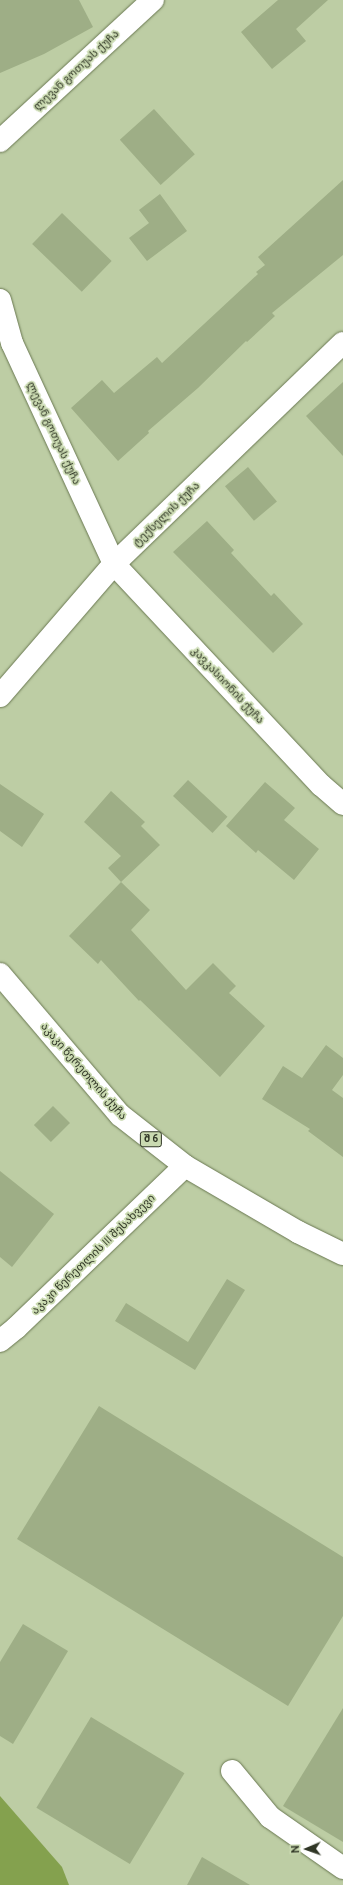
<!DOCTYPE html>
<meta charset="utf-8">
<style>
body{margin:0}
#map{position:relative;width:343px;height:1885px;overflow:hidden;background:#bdcda4;font-family:Ubuntu,"Noto Sans Georgian",sans-serif}
div>[style]{position:absolute}
.green>*{inset:0;background:#84a14e}
.building>*{inset:0;background:#9eae86;transform-origin:0 0}
.roads{filter:drop-shadow(0 0 1px #6a7852) drop-shadow(0 0 1px #6a7852)}
.minor>*{height:22px;margin:-11px;padding:0 11px;transform-origin:11px;border-radius:11px;background:#fff}
.major>*{height:22px;margin:-11px;padding:0 11px;transform-origin:11px;border-radius:11px;background:#fff}
span{translate:-50% -50%;white-space:nowrap;text-align:center;line-height:1.15;-webkit-text-stroke:3.5px #cadab1;paint-order:stroke}
.shield-label span{padding:1px 3px;background:#cadab1;border:1px solid;border-radius:3px;-webkit-text-stroke-width:0}
.shield-label{font-size:10px;color:#303626;font-weight:700}
.street-label{font-size:11px;color:#303626}
.north{position:absolute;left:287px;top:1829px;width:40px;height:40px;-webkit-text-stroke:3px #cadab1;paint-order:stroke;rotate:268deg;font-size:11px;font-weight:700;line-height:16px;text-align:center;color:#303626}
.north::after{content:'';display:block;margin:auto;width:14px;height:18px;background:#303626;clip-path:polygon(50% 0,100% 100%,50% 72%,0 100%)}
</style>
<div id="map">
<div class="green">
<div style="clip-path:polygon(0 1796px,62px 1867px,69px 1885px,0 1885px)"></div>
</div>
<div class="building">
<div style="clip-path:polygon(0 0,79px 0,93px 27px,44px 54px,0 73px)"></div>
<div style="clip-path:polygon(278px 0,328px 0,296px 29px,306px 41px,272px 69px,241px 32px)"></div>
<div style="left:154px;top:109px;width:61px;height:46px;rotate:48deg"></div>
<div style="clip-path:polygon(343px 180px,343px 255px,272px 313px,275px 316px,247px 342px,246px 341px,198px 388px,148px 431px,149px 433px,118px 461px,71px 408px,102px 380px,114px 393px,157px 357px,162px 363px,258px 274px,256px 272px,265px 265px,258px 257px)"></div>
<div style="clip-path:polygon(160px 194px,187px 231px,147px 261px,129px 238px,149px 223px,139px 210px)"></div>
<div style="left:62px;top:213px;width:69px;height:43px;rotate:44deg"></div>
<div style="clip-path:polygon(343px 382px,343px 456px,306px 416px)"></div>
<div style="left:248px;top:467px;width:45px;height:30px;rotate:50deg"></div>
<div style="clip-path:polygon(207px 521px,234px 550px,231px 553px,271px 596px,274px 593px,303px 624px,273px 653px,173px 552px)"></div>
<div style="left:188px;top:780px;width:54px;height:22px;rotate:43deg"></div>
<div style="clip-path:polygon(265px 782px,295px 808px,284px 820px,319px 849px,294px 880px,258px 850px,256px 853px,226px 826px)"></div>
<div style="clip-path:polygon(0 784px,44px 814px,22px 847px,0 831px)"></div>
<div style="clip-path:polygon(111px 791px,145px 822px,141px 826px,160px 845px,121px 882px,108px 868px,121px 856px,84px 822px)"></div>
<div style="clip-path:polygon(121px 882px,150px 910px,131px 930px,186px 990px,213px 963px,236px 986px,229px 993px,265px 1026px,220px 1077px,140px 1000px,139px 1001px,101px 960px,98px 964px,69px 936px)"></div>
<div style="clip-path:polygon(326px 1045px,343px 1058px,343px 1075px,332px 1090px,343px 1098px,343px 1157px,308px 1131px,310px 1129px,262px 1099px,283px 1066px,302px 1078px)"></div>
<div style="left:53px;top:1106px;width:24px;height:27px;rotate:45deg"></div>
<div style="clip-path:polygon(0 1171px,54px 1214px,12px 1267px,0 1257px)"></div>
<div style="clip-path:polygon(227px 1279px,245px 1290px,195px 1370px,115px 1321px,126px 1303px,188px 1342px)"></div>
<div style="clip-path:polygon(99px 1406px,343px 1557px,343px 1616px,288px 1706px,17px 1539px)"></div>
<div style="clip-path:polygon(23px 1624px,68px 1651px,13px 1744px,0 1736px,0 1662px)"></div>
<div style="clip-path:polygon(343px 1708px,343px 1842px,283px 1806px)"></div>
<div style="left:91px;top:1717px;width:109px;height:106px;rotate:31deg"></div>
<div style="clip-path:polygon(202px 1857px,250px 1885px,187px 1885px)"></div>
</div>
<div class="roads">
<div class="minor">
<div style="left:0;top:141px;width:208px;rotate:-42.7deg"></div>
<div style="left:0;top:300px;width:45px;rotate:74.4deg"></div>
<div style="left:12px;top:343px;width:243px;rotate:65.2deg"></div>
<div style="left:114px;top:564px;width:303px;rotate:46.9deg"></div>
<div style="left:321px;top:785px;width:29px;rotate:41deg"></div>
<div style="left:0;top:696px;width:174px;rotate:-49.2deg"></div>
<div style="left:114px;top:564px;width:318px;rotate:-44deg"></div>
<div style="left:0;top:1341px;width:21px;rotate:-39deg"></div>
<div style="left:16px;top:1328px;width:234px;rotate:-43.8deg"></div>
<div style="left:232px;top:1771px;width:60px;rotate:50.4deg"></div>
<div style="left:270px;top:1817px;width:89px;rotate:34.9deg"></div>
</div>
<div class="major">
<div style="left:0;top:974px;width:185px;rotate:49.6deg"></div>
<div style="left:120px;top:1115px;width:83px;rotate:38.1deg"></div>
<div style="left:185px;top:1166px;width:131px;rotate:30.3deg"></div>
<div style="left:298px;top:1232px;width:50px;rotate:26.1deg"></div>
</div>
</div>
<div class="shield-label">
<span style="left:151px;top:1139px">შ 6</span>
</div>
<div class="street-label">
<span style="left:76px;top:70px;rotate:-43deg">ლევან გოთუას ქუჩა</span>
<span style="left:54px;top:433px;rotate:65deg">ლევან გოთუას ქუჩა</span>
<span style="left:166px;top:514px;rotate:-44deg">ტექსელის ქუჩა</span>
<span style="left:228px;top:685px;rotate:47deg">კავკასიონის ქუჩა</span>
<span style="left:84px;top:1071px;rotate:49deg">აკაკი წერეთლის ქუჩა</span>
<span style="left:93px;top:1254px;rotate:-44deg">აკაკი წერეთლის III შესახვევი</span>
</div>
<div class="north">N</div>
</div>
